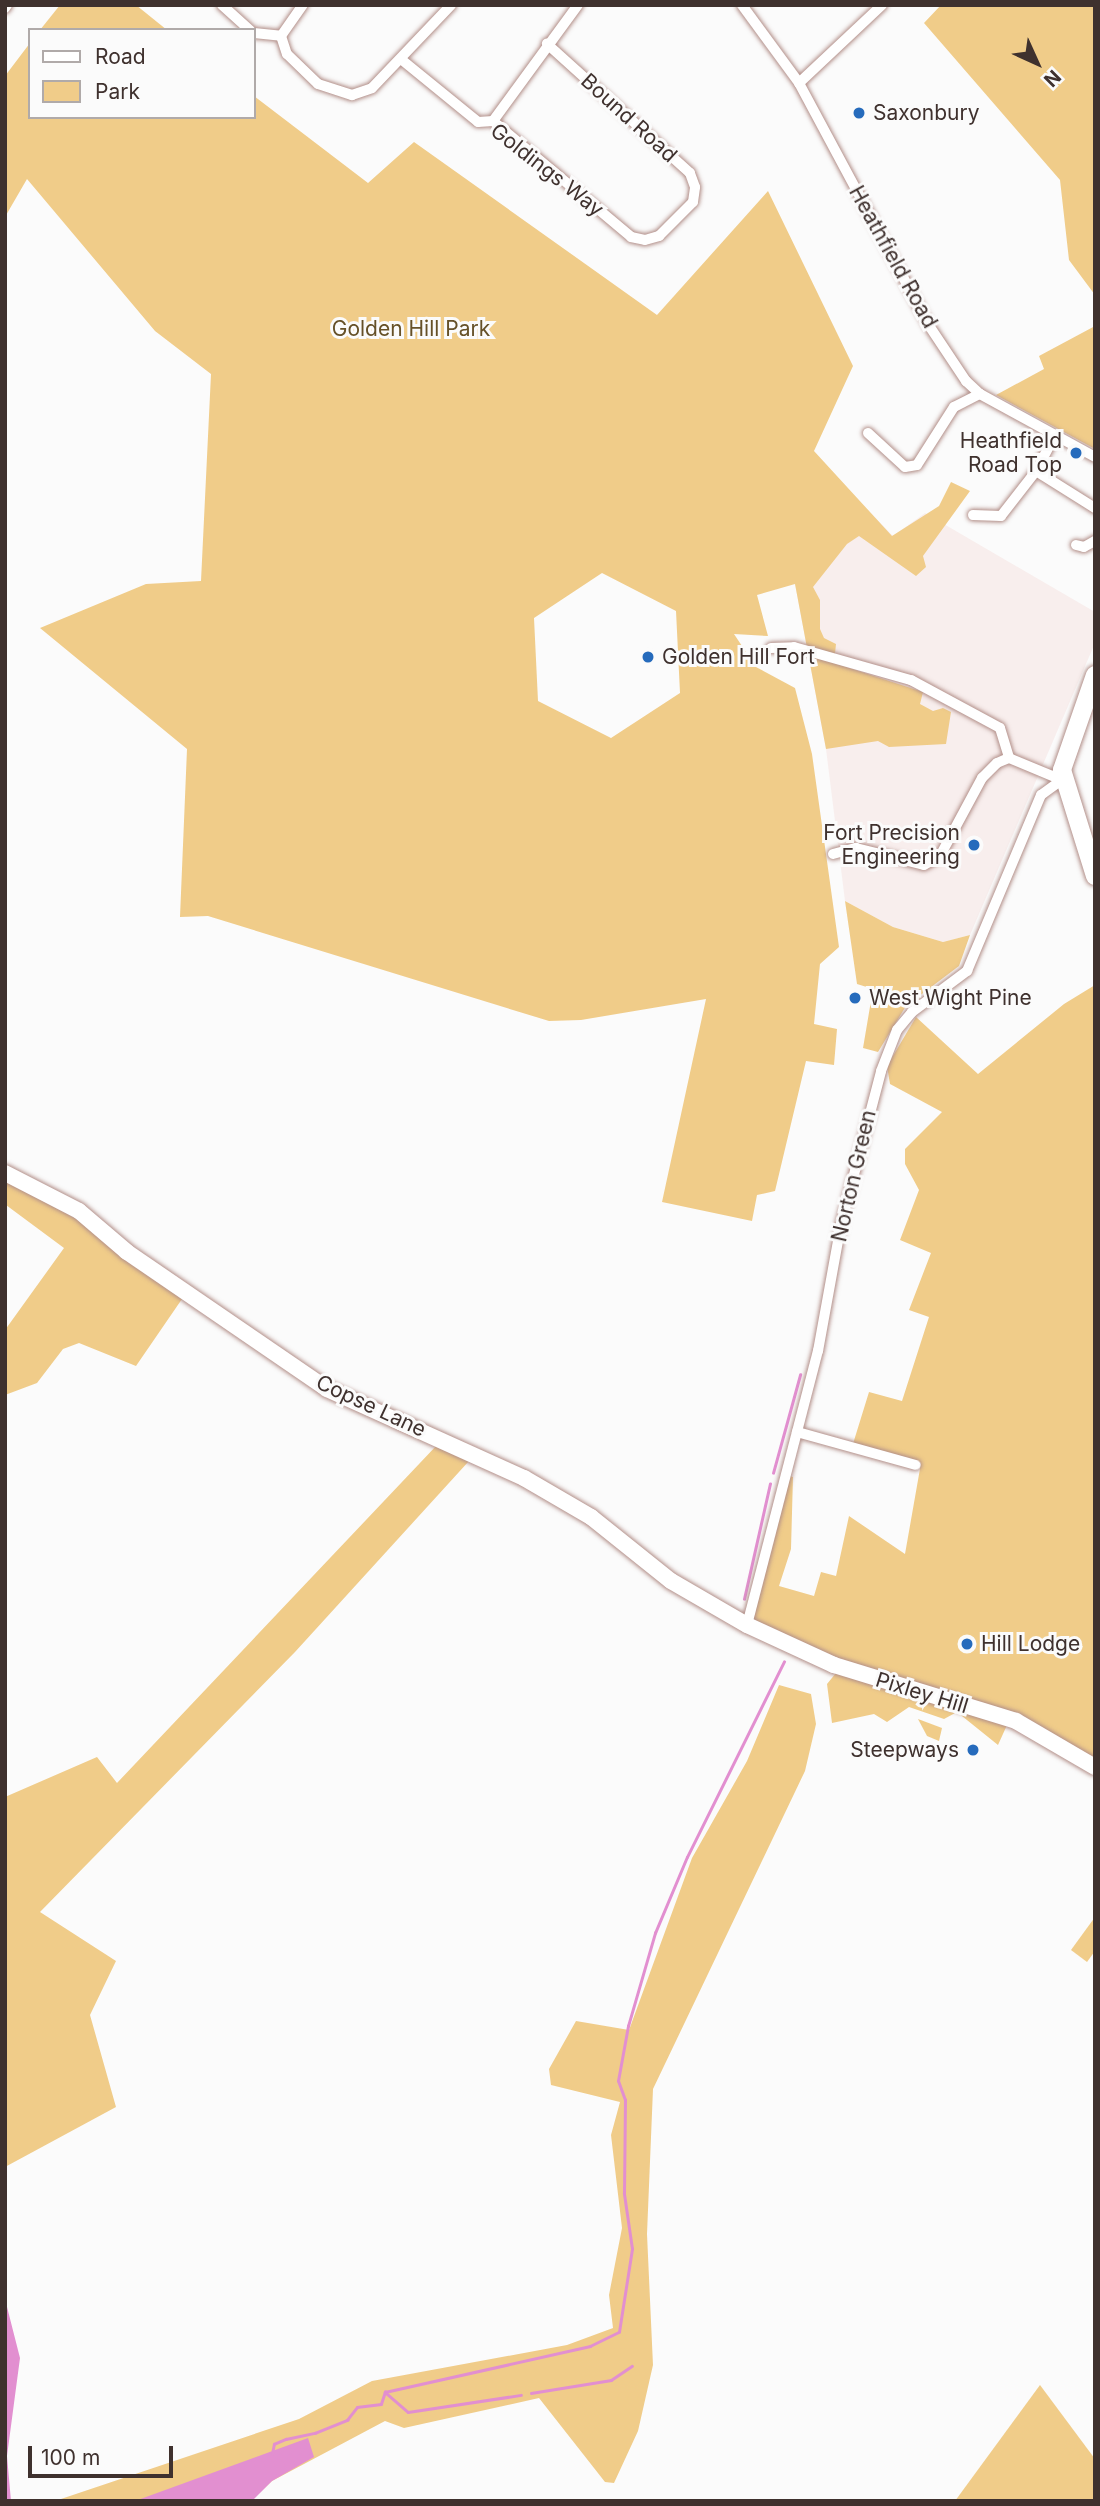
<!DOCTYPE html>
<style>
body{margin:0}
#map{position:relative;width:1100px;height:2506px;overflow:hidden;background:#fbfbfb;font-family:Inter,sans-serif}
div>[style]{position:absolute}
.built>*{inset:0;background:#f8eeed}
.green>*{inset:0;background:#f0cc89}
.water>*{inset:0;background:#e28fd0}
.stream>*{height:2.5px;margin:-1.25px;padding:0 1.25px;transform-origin:1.25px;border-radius:1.25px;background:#e28fd0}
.roads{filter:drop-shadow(0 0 2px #b28f89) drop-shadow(0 0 2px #b28f89)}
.street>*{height:10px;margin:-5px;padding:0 5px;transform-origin:5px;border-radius:5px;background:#fff}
.secondary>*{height:16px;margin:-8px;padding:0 8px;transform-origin:8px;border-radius:8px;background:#fff}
.primary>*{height:18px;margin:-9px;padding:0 9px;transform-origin:9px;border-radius:9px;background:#fff}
.dots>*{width:19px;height:19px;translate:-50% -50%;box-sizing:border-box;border:4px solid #fbfbfb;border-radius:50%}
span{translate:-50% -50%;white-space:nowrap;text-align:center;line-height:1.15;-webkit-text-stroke:6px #fbfbfb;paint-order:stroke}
.poi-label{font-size:21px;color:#3f312e}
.left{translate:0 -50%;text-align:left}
.right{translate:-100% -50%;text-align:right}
.street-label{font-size:21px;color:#3f312e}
.park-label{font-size:21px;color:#665128}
.frame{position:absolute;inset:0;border:7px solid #3f312e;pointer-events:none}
.legend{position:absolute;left:28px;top:28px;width:228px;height:91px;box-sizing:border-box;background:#fbfbfb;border:2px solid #b0aaa9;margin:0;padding:9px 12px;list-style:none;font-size:21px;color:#3f312e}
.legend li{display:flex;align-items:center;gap:14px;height:35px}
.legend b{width:35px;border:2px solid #b0aaa9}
.north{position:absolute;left:1002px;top:28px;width:70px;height:70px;-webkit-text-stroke:5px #fbfbfb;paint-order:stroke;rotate:135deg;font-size:19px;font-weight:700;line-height:28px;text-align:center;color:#3f312e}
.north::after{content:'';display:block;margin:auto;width:24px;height:32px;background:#3f312e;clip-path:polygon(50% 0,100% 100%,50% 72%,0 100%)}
.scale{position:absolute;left:28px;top:2446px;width:145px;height:32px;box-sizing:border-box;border:4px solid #3f312e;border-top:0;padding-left:9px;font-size:21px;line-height:24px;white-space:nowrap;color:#3f312e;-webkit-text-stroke:5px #fbfbfb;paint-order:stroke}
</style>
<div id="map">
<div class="built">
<div style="clip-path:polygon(867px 509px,893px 536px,925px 513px,1095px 612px,1095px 643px,970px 935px,943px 942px,893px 927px,845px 901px,826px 749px,795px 584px)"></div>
</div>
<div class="green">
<div style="clip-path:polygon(60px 5px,136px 5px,167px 30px,40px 30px)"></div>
<div style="clip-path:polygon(941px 5px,1095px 5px,1095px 295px,1069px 260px,1060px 180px,924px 23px)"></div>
<div style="clip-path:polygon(evenodd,30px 43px,30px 117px,254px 117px,254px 96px,368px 183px,414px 142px,657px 315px,768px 191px,853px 366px,814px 451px,892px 536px,939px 506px,951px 482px,970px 491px,923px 556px,926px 567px,916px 576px,859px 536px,847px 544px,813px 587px,820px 600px,820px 629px,824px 638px,836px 644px,834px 663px,923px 692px,920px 704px,933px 711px,943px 708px,951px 712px,946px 744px,889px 747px,878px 741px,826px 749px,795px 584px,757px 595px,768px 636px,734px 634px,756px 667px,795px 688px,812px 754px,839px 947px,820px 964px,814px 1024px,837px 1029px,834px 1065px,806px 1061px,775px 1191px,757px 1195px,752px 1221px,662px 1202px,706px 999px,581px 1020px,549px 1021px,208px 916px,180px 917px,187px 749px,40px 628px,146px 584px,201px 581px,211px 374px,155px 331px,27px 179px,5px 217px,5px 76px,30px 43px,602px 573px,676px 611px,680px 693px,611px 738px,538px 701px,534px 618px,602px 573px)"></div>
<div style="clip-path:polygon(1095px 326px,1095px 449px,996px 395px,1044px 369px,1039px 356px)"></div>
<div style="clip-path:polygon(845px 901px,893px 927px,943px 942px,970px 935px,959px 966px,906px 1006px,878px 1052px,863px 1048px,873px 989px,857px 984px)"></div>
<div style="clip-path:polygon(1095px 985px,1095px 1760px,1012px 1714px,998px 1745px,957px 1712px,944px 1719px,909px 1707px,887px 1722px,874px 1714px,832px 1723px,827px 1684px,836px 1673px,838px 1660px,748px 1619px,786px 1475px,793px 1477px,791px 1549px,779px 1586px,814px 1596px,821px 1572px,836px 1576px,849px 1516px,905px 1554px,921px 1463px,852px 1447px,869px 1392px,902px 1401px,929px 1317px,909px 1310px,931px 1253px,900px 1240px,919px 1190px,905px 1164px,905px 1149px,942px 1112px,890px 1084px,887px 1066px,916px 1017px,978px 1074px,1064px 1004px)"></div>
<div style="clip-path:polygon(5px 1180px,78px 1220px,182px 1299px,136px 1366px,79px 1343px,63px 1349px,37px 1383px,5px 1395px,5px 1330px,64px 1248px,6px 1205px)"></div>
<div style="clip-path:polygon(437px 1445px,469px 1461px,295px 1652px,40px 1912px,116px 1961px,90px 2015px,116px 2107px,5px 2167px,5px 1797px,97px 1757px,117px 1783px)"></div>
<div style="clip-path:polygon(779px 1685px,811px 1694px,816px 1724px,805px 1771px,653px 2089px,647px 2234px,653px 2365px,638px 2431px,614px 2483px,605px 2482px,539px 2398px,404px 2428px,385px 2421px,272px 2481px,254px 2498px,55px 2501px,299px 2419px,372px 2381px,567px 2345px,613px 2328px,609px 2295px,622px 2228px,611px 2135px,620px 2102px,551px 2085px,549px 2069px,576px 2021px,629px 2030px,692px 1858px,747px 1761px)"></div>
<div style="clip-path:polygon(918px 1719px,942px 1728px,939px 1741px,927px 1736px)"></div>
<div style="clip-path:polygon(1095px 1917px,1095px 1951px,1087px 1962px,1071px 1950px)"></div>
<div style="clip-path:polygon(1040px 2385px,1095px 2459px,1095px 2501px,955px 2501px)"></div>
</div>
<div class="water">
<div style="clip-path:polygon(5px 2299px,20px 2358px,7px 2456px,11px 2501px,5px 2501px)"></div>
<div style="clip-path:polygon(308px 2438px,314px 2457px,272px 2481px,252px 2501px,135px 2501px)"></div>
</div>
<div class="stream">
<div style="left:773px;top:1473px;width:102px;rotate:-74.6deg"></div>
<div style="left:744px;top:1599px;width:118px;rotate:-77.3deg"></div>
<div style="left:385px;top:2392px;width:210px;rotate:-12.6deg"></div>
<div style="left:590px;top:2346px;width:32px;rotate:-26deg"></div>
<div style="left:619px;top:2332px;width:84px;rotate:-81.1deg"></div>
<div style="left:632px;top:2249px;width:56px;rotate:-98.3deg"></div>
<div style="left:624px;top:2194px;width:94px;rotate:-89.4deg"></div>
<div style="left:625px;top:2100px;width:20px;rotate:-110deg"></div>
<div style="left:618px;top:2081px;width:56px;rotate:-79.7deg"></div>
<div style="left:628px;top:2026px;width:97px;rotate:-73.8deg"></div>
<div style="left:655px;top:1933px;width:82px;rotate:-67.2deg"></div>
<div style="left:687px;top:1857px;width:218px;rotate:-63.6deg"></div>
<div style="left:385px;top:2392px;width:30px;rotate:41deg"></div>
<div style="left:408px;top:2412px;width:114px;rotate:-8.6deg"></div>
<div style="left:531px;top:2393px;width:81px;rotate:-9.2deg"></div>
<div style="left:611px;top:2380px;width:25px;rotate:-34deg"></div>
<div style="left:272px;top:2454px;width:10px;rotate:-79deg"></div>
<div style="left:274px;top:2444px;width:13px;rotate:-23deg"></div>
<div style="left:286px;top:2439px;width:30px;rotate:-12deg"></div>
<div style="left:315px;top:2433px;width:35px;rotate:-22deg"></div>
<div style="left:347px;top:2420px;width:16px;rotate:-52deg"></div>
<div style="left:357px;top:2407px;width:24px;rotate:-7deg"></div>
<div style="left:381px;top:2404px;width:13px;rotate:-72deg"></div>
</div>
<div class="roads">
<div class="street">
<div style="left:222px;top:5px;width:38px;rotate:42deg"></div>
<div style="left:742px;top:5px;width:97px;rotate:53.8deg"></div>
<div style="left:799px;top:83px;width:273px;rotate:61.8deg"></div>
<div style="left:928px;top:324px;width:69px;rotate:56.3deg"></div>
<div style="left:966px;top:381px;width:19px;rotate:43deg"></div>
<div style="left:980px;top:394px;width:131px;rotate:28.7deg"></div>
<div style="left:5px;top:8px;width:4px;rotate:-56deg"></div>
<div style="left:254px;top:33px;width:27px;rotate:6deg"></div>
<div style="left:281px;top:36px;width:38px;rotate:-55deg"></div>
<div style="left:281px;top:36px;width:19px;rotate:72deg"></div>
<div style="left:287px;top:54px;width:43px;rotate:44.1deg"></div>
<div style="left:318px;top:84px;width:36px;rotate:18deg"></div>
<div style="left:352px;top:95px;width:21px;rotate:-19deg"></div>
<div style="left:372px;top:88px;width:115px;rotate:-46.4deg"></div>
<div style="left:402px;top:60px;width:98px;rotate:39.2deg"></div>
<div style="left:478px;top:122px;width:15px;rotate:-4deg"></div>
<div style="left:493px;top:121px;width:180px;rotate:40deg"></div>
<div style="left:631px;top:237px;width:14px;rotate:12deg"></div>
<div style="left:645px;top:240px;width:15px;rotate:-16deg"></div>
<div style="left:659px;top:236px;width:48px;rotate:-45deg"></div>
<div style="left:693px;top:202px;width:15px;rotate:-82deg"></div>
<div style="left:695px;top:187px;width:15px;rotate:-110deg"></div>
<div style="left:690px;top:173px;width:193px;rotate:-137.9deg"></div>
<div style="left:799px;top:83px;width:114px;rotate:-43.2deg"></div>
<div style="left:493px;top:121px;width:144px;rotate:-53.8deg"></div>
<div style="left:868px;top:433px;width:50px;rotate:42.6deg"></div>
<div style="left:905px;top:467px;width:12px;rotate:-9deg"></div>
<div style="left:917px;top:465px;width:69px;rotate:-57.5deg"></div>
<div style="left:954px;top:407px;width:29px;rotate:-27deg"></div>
<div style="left:1036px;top:471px;width:70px;rotate:32.1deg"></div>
<div style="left:973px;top:515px;width:28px;rotate:2deg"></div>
<div style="left:1001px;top:516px;width:57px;rotate:-52.1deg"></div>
<div style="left:1036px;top:471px;width:40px;rotate:-62deg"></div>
<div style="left:1076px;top:545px;width:8px;rotate:14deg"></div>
<div style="left:1084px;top:547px;width:13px;rotate:-29deg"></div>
<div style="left:771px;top:648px;width:23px;rotate:-2deg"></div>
<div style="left:794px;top:647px;width:122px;rotate:15.8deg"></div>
<div style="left:911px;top:680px;width:101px;rotate:28.3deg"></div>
<div style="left:1000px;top:728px;width:31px;rotate:73deg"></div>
<div style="left:833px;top:854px;width:24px;rotate:-15deg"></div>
<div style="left:856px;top:848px;width:70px;rotate:14deg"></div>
<div style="left:924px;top:865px;width:18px;rotate:-29deg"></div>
<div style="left:940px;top:856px;width:89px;rotate:-61.7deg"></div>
<div style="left:982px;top:778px;width:21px;rotate:-45deg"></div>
<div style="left:997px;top:763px;width:13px;rotate:-23deg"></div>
<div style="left:1009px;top:758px;width:57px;rotate:22.5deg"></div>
<div style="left:797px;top:1432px;width:123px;rotate:15.5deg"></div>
<div style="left:747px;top:1625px;width:283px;rotate:-75.5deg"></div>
<div style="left:818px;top:1351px;width:129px;rotate:-79.7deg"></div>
<div style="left:841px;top:1224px;width:158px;rotate:-75.3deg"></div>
<div style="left:881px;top:1071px;width:44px;rotate:-68.7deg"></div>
<div style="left:897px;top:1030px;width:23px;rotate:-50deg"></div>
<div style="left:912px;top:1012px;width:69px;rotate:-36.7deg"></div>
<div style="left:967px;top:971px;width:191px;rotate:-67.2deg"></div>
<div style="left:1041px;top:795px;width:26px;rotate:-36deg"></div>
</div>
<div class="secondary">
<div style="left:5px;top:1173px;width:83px;rotate:27.2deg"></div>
<div style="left:79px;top:1211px;width:63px;rotate:40.5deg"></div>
<div style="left:127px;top:1252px;width:242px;rotate:34.4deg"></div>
<div style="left:327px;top:1389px;width:216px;rotate:24.3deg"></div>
<div style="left:524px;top:1478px;width:78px;rotate:30.2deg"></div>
<div style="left:591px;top:1517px;width:102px;rotate:38.7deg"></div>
<div style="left:671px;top:1581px;width:88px;rotate:30.1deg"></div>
<div style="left:747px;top:1625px;width:96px;rotate:24.7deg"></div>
<div style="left:834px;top:1665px;width:190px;rotate:17.1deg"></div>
<div style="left:1016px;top:1721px;width:91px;rotate:30.2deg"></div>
</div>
<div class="primary">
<div style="left:1095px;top:675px;width:101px;rotate:109.2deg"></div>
<div style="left:1062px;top:770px;width:111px;rotate:72.7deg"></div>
</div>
</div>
<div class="dots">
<div style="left:859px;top:113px;background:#266bbc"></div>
<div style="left:1076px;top:453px;background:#266bbc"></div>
<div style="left:648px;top:657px;background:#266bbc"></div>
<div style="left:974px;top:845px;background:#266bbc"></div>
<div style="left:855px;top:998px;background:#266bbc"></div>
<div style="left:967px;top:1644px;background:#266bbc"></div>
<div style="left:973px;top:1750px;background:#266bbc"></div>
</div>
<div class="poi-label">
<span class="left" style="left:873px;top:113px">Saxonbury</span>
<span class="right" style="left:1062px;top:453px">Heathfield<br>Road Top</span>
<span class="left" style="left:662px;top:657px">Golden Hill Fort</span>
<span class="right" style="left:960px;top:845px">Fort Precision<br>Engineering</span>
<span class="left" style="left:869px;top:998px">West Wight Pine</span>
<span class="left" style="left:981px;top:1644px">Hill Lodge</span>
<span class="right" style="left:959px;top:1750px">Steepways</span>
</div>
<div class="street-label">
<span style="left:629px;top:118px;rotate:42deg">Bound Road</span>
<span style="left:547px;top:170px;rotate:38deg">Goldings Way</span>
<span style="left:893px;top:257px;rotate:61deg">Heathfield Road</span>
<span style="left:854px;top:1176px;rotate:-77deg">Norton Green</span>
<span style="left:371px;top:1406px;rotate:25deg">Copse Lane</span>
<span style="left:922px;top:1693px;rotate:17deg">Pixley Hill</span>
</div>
<div class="park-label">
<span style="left:411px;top:329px">Golden Hill Park</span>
</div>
<div class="frame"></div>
<ul class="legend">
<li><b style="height:9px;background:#fff"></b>Road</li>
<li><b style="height:19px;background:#f0cc89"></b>Park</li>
</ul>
<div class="north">N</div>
<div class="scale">100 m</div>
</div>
